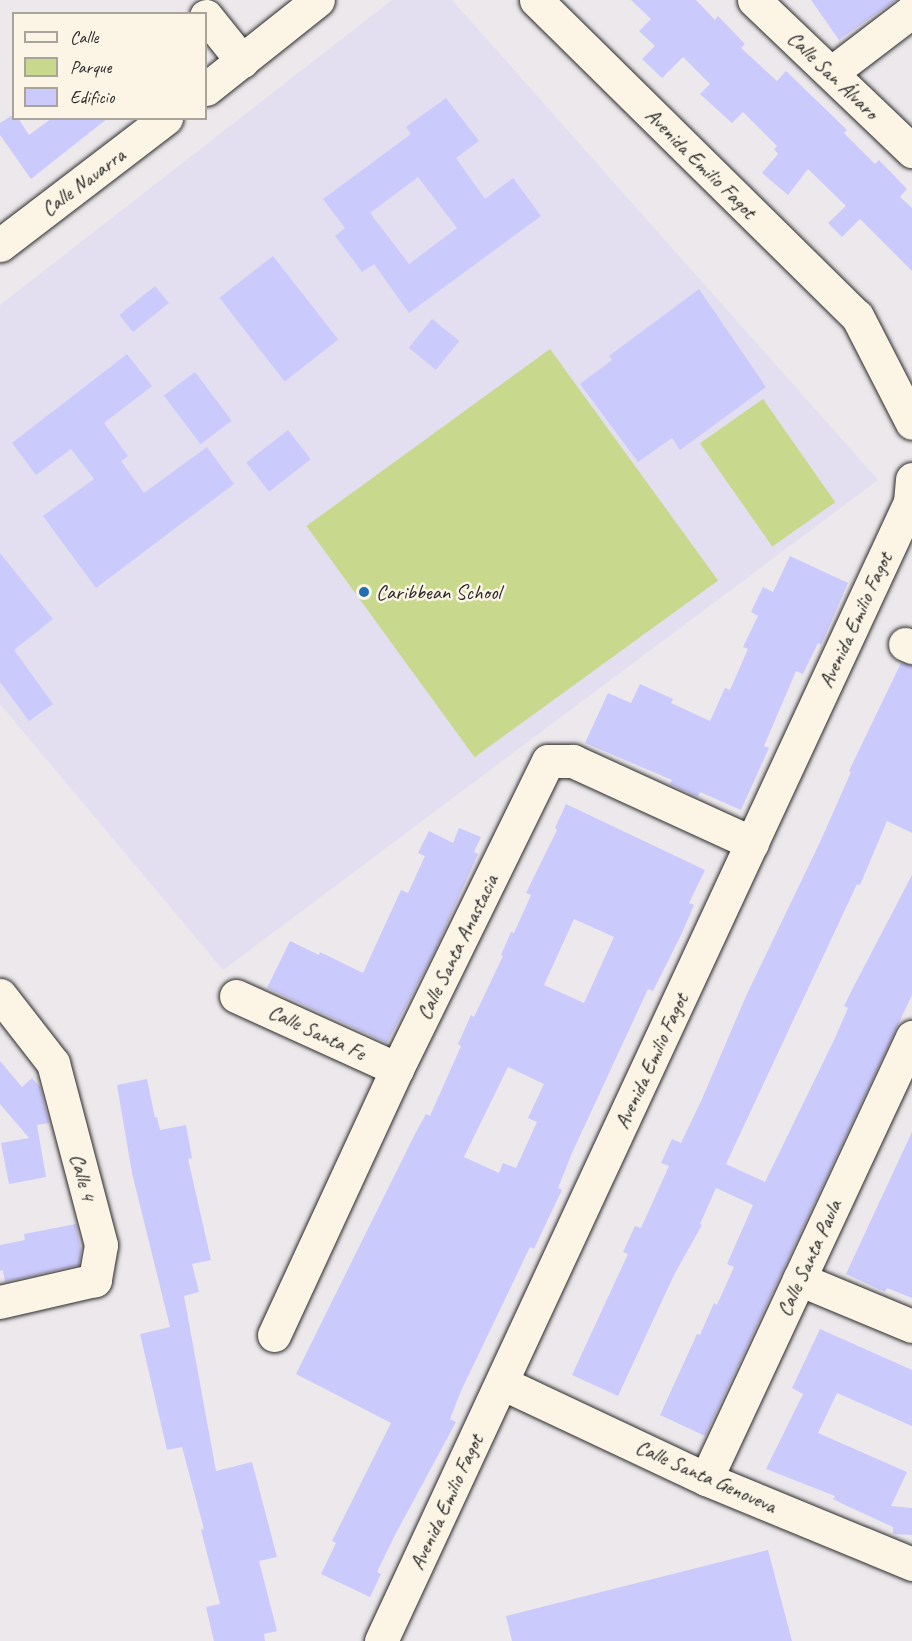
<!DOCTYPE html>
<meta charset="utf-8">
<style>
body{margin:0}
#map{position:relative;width:912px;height:1641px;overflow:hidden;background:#ede8ec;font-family:Caveat,sans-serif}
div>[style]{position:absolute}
.built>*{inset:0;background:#e3dff1}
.green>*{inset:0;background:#c8d88c;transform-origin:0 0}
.building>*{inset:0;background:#cbcafc;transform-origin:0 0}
.roads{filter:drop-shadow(0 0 2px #2b2b2b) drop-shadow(0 0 2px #2b2b2b)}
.minor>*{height:33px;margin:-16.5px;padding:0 16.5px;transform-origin:16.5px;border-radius:16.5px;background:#fcf5e5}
.dots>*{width:16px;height:16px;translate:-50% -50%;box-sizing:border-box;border:3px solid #fcf5e5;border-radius:50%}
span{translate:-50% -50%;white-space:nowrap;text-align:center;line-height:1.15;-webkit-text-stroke:5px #fcf5e5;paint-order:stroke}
.street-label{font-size:21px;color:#2b2b2b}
.poi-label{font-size:21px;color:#2b2b2b}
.left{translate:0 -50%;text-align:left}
.legend{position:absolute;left:12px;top:12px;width:195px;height:108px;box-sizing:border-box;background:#fcf5e5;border:2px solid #a8a49b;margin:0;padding:8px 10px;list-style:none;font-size:18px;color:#2b2b2b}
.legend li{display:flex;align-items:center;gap:12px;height:30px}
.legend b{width:30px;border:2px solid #a8a49b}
</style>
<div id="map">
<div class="built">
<div style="clip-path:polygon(392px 0,452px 0,878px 480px,223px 970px,0 704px,0 305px)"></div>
</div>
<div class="green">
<div style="left:550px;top:349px;width:286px;height:301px;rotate:54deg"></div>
<div style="left:763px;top:399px;width:126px;height:77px;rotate:55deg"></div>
</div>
<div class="building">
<div style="clip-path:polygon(631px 0,696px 0,715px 20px,718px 16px,745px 44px,741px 48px,777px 81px,786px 71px,847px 130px,844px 133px,875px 164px,879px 160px,907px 189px,900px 197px,912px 208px,912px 271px,860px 219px,842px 237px,828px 223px,846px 206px,808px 169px,788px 195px,762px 173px,778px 154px,774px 149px,777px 146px,743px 112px,732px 123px,700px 94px,710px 84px,683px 57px,662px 78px,642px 59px,655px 46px,639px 31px,651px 19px)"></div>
<div style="clip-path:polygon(811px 0,896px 0,839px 40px)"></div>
<div style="clip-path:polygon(evenodd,446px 98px,479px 141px,456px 158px,485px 199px,513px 178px,541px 216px,409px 313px,374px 264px,362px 272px,335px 236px,345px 228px,323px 199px,411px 134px,406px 127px,446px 98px,418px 177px,457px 228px,409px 264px,370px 213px,418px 177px)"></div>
<div style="clip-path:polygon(14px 114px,14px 118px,18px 118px,29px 135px,52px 118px,108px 118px,31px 179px,0 135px,0 123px)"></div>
<div style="left:273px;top:256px;width:106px;height:68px;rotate:52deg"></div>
<div style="left:155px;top:286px;width:22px;height:46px;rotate:51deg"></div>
<div style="clip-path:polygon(699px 289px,766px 387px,680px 450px,672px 438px,638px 462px,580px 384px,612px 360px,609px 356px)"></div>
<div style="left:432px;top:319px;width:35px;height:37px;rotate:39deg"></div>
<div style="clip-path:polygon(127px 354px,152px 386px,104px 423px,128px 456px,121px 461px,144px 493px,207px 447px,234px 484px,96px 588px,43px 516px,94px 479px,71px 449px,36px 475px,12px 443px)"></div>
<div style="left:195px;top:372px;width:61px;height:39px;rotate:53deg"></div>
<div style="left:288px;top:430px;width:37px;height:53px;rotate:52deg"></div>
<div style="clip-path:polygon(0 553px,53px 619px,14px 650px,53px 704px,29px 721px,0 682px)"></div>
<div style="clip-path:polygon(790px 556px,848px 583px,821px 645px,818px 643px,803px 674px,796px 671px,764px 746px,769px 748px,741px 810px,700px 792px,698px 797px,670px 784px,672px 780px,585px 743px,608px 693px,631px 703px,640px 684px,673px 699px,671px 703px,710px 721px,725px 688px,730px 690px,748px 649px,743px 647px,758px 616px,751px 612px,763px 587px,773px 592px)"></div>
<div style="clip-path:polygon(901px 663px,912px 665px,912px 833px,887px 821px,860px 885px,857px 884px,726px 1164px,765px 1182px,835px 1038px,848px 1008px,844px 1006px,854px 986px,912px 875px,912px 995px,705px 1436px,660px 1415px,697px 1334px,700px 1335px,714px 1303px,717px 1305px,734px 1267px,727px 1264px,753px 1205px,716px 1188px,700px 1224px,702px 1225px,674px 1275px,618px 1396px,572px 1375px,628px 1254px,623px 1252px,635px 1226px,641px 1228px,669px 1166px,661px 1163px,672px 1139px,681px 1143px,702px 1099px,746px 996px,821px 840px,851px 772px,849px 771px)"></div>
<div style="clip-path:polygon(evenodd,566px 804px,705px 870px,689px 903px,694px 905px,682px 933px,653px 991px,648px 989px,572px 1153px,558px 1188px,562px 1190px,548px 1219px,534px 1249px,530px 1247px,461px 1391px,450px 1419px,456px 1422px,395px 1535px,377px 1572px,381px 1574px,370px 1597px,321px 1574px,336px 1543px,332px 1541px,391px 1423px,296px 1374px,415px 1134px,426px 1114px,430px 1116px,461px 1046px,458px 1044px,471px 1015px,474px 1017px,503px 956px,501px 955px,511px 932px,514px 933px,531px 895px,526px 893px,557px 830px,555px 828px,566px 804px,574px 919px,614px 937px,584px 1003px,544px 985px,574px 919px,566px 804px,508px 1067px,544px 1084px,528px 1118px,537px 1122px,516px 1168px,503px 1163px,499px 1173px,464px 1157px,508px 1067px)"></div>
<div style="clip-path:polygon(459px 828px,481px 837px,474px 852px,478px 854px,436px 948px,387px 1043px,267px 988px,290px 941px,319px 955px,320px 952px,363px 973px,401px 890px,408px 893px,425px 856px,418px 853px,429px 831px,453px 843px)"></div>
<div style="clip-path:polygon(0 1061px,22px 1087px,32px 1078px,40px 1087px,49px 1123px,37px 1125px,46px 1177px,9px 1184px,1px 1143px,29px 1138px,0 1104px)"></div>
<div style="clip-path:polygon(147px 1079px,155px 1118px,157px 1117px,160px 1130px,186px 1125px,192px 1158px,188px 1159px,211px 1260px,192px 1264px,199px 1292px,184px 1296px,216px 1471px,252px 1462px,277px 1557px,259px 1561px,277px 1631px,264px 1634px,265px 1641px,214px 1641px,206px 1607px,220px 1604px,201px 1530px,204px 1529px,182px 1447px,167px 1450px,140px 1334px,170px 1327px,132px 1173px,117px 1085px)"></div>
<div style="clip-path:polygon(912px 1132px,912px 1298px,887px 1288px,885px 1292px,846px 1274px)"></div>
<div style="clip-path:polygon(76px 1224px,81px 1251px,79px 1265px,5px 1282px,3px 1270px,0 1271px,0 1245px,25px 1240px,24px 1234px)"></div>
<div style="clip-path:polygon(820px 1329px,912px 1370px,912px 1426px,837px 1393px,818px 1433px,907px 1472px,891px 1506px,912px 1508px,912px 1535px,893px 1534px,893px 1527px,845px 1505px,833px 1499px,835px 1496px,766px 1469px,803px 1394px,792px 1388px)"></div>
<div style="clip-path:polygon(768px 1550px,792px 1641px,512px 1641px,506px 1616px)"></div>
</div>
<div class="roads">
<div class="minor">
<div style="left:536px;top:0;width:450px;rotate:44.6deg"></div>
<div style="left:857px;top:316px;width:120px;rotate:62.8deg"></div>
<div style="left:754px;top:0;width:219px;rotate:43.7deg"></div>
<div style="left:206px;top:16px;width:58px;rotate:51.3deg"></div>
<div style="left:831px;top:73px;width:102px;rotate:-37.4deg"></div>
<div style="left:206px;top:89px;width:143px;rotate:-38.5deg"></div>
<div style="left:0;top:245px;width:209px;rotate:-37.4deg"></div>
<div style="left:905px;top:644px;width:8px;rotate:23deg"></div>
<div style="left:0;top:995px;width:86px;rotate:52.1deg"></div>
<div style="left:53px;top:1063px;width:188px;rotate:75.2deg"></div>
<div style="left:101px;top:1245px;width:36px;rotate:100deg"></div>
<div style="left:95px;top:1280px;width:98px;rotate:167deg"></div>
<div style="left:236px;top:996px;width:177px;rotate:24.4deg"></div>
<div style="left:799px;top:1279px;width:122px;rotate:22.6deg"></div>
<div style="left:274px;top:1335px;width:293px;rotate:-65.2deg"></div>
<div style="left:397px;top:1069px;width:343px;rotate:-63.9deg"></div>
<div style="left:548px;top:761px;width:25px"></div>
<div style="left:573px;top:761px;width:197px;rotate:24.6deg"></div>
<div style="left:502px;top:1383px;width:225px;rotate:25.2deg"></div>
<div style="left:706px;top:1479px;width:223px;rotate:22.4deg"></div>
<div style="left:706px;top:1479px;width:488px;rotate:-65deg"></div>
<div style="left:381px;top:1641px;width:1256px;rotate:-65.09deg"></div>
<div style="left:910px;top:502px;width:23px;rotate:-85deg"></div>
</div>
</div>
<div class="dots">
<div style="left:364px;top:592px;background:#1f6fb2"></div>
</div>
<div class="street-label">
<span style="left:833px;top:75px;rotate:44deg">Calle San Álvaro</span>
<span style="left:701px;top:163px;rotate:45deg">Avenida Emilio Fagot</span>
<span style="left:83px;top:182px;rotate:-37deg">Calle Navarra</span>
<span style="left:855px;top:620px;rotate:-65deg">Avenida Emilio Fagot</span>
<span style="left:457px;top:947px;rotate:-64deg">Calle Santa Anastacia</span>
<span style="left:317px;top:1032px;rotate:25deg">Calle Santa Fe</span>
<span style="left:651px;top:1061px;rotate:-65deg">Avenida Emilio Fagot</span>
<span style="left:83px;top:1177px;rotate:75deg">Calle 4</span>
<span style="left:809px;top:1258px;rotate:-65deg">Calle Santa Paula</span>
<span style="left:706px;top:1476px;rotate:24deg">Calle Santa Genoveva</span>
<span style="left:446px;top:1502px;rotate:-65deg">Avenida Emilio Fagot</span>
</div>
<div class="poi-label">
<span class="left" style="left:376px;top:592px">Caribbean School</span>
</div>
<ul class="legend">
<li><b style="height:8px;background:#fcf5e5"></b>Calle</li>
<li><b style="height:16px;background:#c8d88c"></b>Parque</li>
<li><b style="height:16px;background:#cbcafc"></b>Edificio</li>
</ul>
</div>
